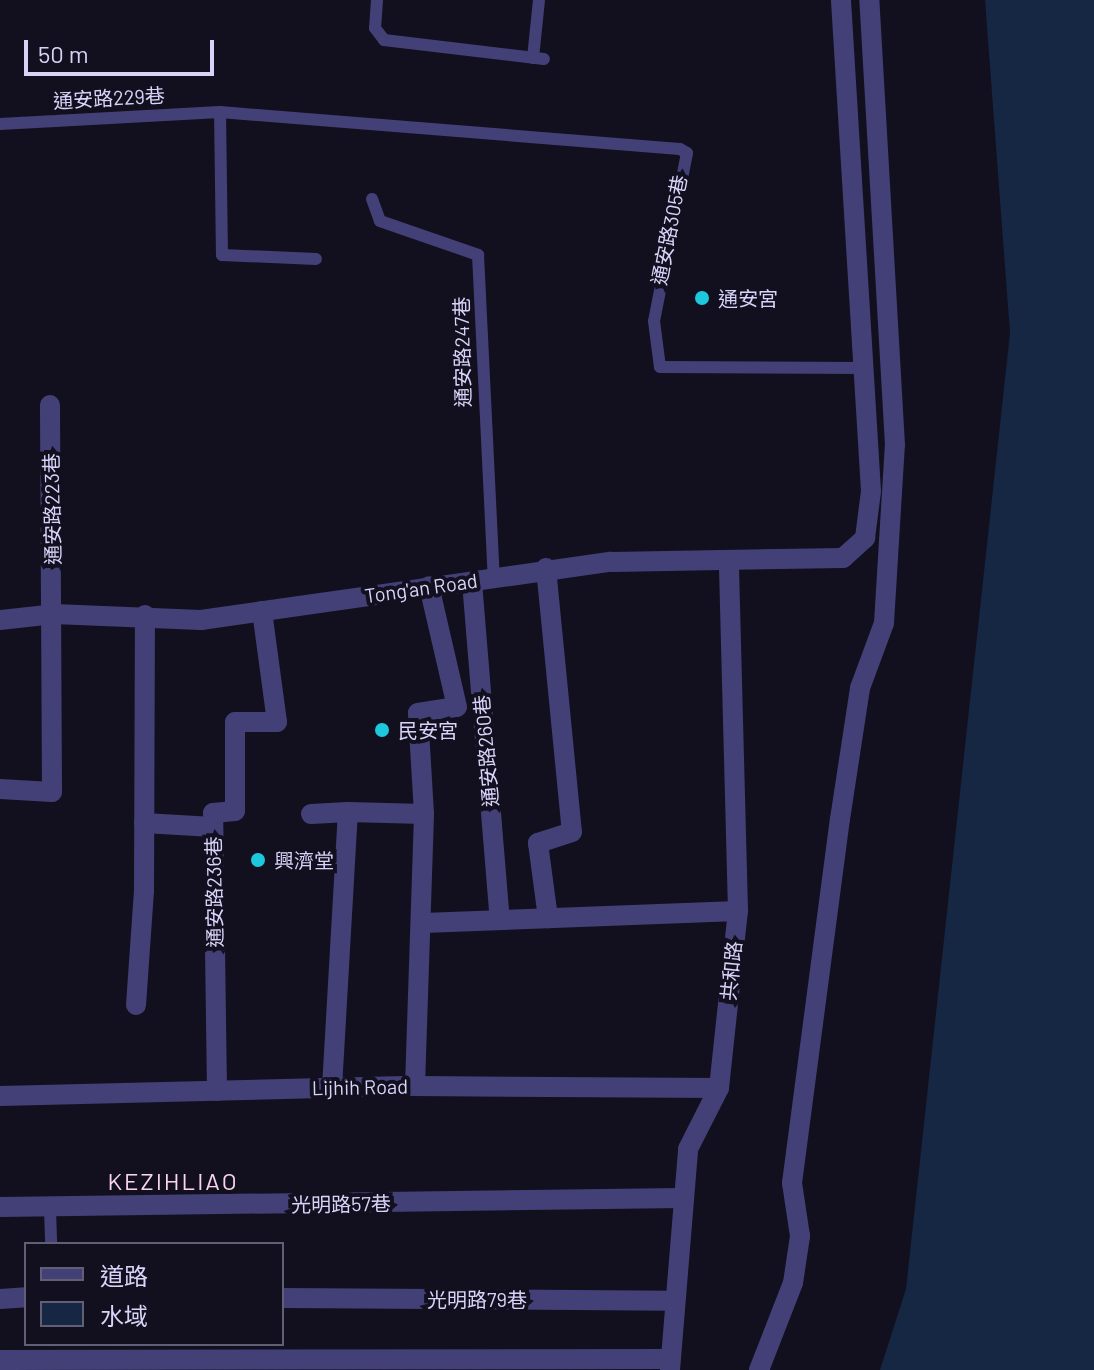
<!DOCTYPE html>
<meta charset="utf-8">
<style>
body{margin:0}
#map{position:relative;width:1094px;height:1370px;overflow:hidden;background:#12101f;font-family:Barlow,"Noto Sans TC",sans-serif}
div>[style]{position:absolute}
.water>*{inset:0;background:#152743}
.lane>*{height:12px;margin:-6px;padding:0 6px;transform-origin:6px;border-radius:6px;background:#434078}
.street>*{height:20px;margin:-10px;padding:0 10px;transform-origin:10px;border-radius:10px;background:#434078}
.dots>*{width:22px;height:22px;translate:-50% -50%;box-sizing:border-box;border:4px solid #12101f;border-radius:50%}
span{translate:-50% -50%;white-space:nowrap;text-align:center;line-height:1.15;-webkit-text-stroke:8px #12101f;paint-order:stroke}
.street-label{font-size:20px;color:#d8d3f9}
.poi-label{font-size:20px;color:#d8d3f9}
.left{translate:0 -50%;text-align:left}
.quarter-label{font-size:24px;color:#fad5ec;letter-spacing:2px}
.legend{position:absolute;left:24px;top:1242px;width:260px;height:104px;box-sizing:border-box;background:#12101f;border:2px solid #615e76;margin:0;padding:10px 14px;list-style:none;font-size:24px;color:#d8d3f9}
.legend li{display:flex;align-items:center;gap:16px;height:40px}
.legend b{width:40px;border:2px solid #615e76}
.scale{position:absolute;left:24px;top:40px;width:190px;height:36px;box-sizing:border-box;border:4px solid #d8d3f9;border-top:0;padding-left:10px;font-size:24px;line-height:28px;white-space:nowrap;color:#d8d3f9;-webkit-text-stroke:6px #12101f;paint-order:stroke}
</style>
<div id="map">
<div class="water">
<div style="clip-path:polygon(985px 0,1094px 0,1094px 1370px,880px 1370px,906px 1289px,1010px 333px)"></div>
</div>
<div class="lane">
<div style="left:377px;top:0;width:28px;rotate:94deg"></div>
<div style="left:375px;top:28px;width:15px;rotate:53deg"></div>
<div style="left:384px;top:40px;width:161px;rotate:6.8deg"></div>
<div style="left:533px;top:58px;width:58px;rotate:-84.1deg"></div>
<div style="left:220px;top:112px;width:143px;rotate:89.2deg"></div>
<div style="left:222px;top:255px;width:94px;rotate:2.4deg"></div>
<div style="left:0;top:124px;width:220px;rotate:-3.1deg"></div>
<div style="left:220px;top:112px;width:461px;rotate:4.6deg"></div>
<div style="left:680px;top:149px;width:8px;rotate:30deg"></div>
<div style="left:687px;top:153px;width:171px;rotate:101.1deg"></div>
<div style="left:654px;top:321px;width:46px;rotate:82.6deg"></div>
<div style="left:660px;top:367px;width:205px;rotate:0.3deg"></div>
<div style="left:372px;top:199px;width:23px;rotate:70deg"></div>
<div style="left:380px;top:221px;width:104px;rotate:19.1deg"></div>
<div style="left:478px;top:255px;width:322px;rotate:87.2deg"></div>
<div style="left:50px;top:1210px;width:34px;rotate:88deg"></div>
</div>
<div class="street">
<div style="left:546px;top:568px;width:265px;rotate:84.4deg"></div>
<div style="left:572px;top:832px;width:36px;rotate:162deg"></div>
<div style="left:538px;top:843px;width:76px;rotate:82.4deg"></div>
<div style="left:472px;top:582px;width:339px;rotate:85.3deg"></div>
<div style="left:0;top:620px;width:54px;rotate:-6.3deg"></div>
<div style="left:54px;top:614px;width:147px;rotate:2.3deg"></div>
<div style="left:201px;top:620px;width:414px;rotate:-8.1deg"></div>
<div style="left:611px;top:562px;width:232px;rotate:-1deg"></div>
<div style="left:843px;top:558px;width:30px;rotate:-42deg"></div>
<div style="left:865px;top:538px;width:47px;rotate:-82.7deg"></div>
<div style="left:871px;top:491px;width:492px;rotate:-93.5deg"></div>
<div style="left:0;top:789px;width:52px;rotate:3.3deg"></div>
<div style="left:52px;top:792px;width:387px;rotate:-90.3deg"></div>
<div style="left:311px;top:814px;width:37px;rotate:-3deg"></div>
<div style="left:144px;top:823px;width:69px;rotate:3.3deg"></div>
<div style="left:423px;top:923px;width:315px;rotate:-2.2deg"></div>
<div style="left:136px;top:1005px;width:114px;rotate:-86deg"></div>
<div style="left:144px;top:891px;width:276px;rotate:-89.8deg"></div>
<div style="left:415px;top:1086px;width:272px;rotate:-88.1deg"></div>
<div style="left:424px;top:814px;width:101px;rotate:-93.4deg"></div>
<div style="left:418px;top:713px;width:39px;rotate:-9deg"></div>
<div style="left:457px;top:707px;width:124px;rotate:-103deg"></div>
<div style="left:332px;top:1088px;width:276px;rotate:-86.7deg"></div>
<div style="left:348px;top:812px;width:76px;rotate:1.5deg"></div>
<div style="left:217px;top:1091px;width:278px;rotate:-90.8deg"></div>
<div style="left:213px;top:813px;width:22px;rotate:-5deg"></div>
<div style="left:235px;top:811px;width:89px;rotate:-90deg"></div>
<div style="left:235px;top:722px;width:42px"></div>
<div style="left:277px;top:722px;width:112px;rotate:-97.7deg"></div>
<div style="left:0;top:1096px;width:415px;rotate:-1.4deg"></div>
<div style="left:415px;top:1086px;width:304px;rotate:0.4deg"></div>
<div style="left:0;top:1207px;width:682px;rotate:-0.76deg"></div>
<div style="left:282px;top:1298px;width:390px;rotate:0.4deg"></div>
<div style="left:0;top:1299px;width:26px;rotate:-4deg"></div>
<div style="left:0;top:1360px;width:670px;rotate:-0.09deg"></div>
<div style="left:670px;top:1370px;width:222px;rotate:-85.3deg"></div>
<div style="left:688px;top:1149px;width:68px;rotate:-63.1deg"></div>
<div style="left:719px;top:1088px;width:178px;rotate:-83.9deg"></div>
<div style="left:738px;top:911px;width:347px;rotate:-91.5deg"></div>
<div style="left:759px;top:1370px;width:93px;rotate:-68.7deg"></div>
<div style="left:793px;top:1283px;width:48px;rotate:-81.5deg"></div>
<div style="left:800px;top:1236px;width:54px;rotate:-98.6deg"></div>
<div style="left:792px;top:1183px;width:367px;rotate:-82.5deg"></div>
<div style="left:840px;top:819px;width:133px;rotate:-81.3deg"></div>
<div style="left:860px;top:688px;width:69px;rotate:-69.7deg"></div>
<div style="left:884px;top:623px;width:178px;rotate:-86.5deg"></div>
<div style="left:895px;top:445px;width:446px;rotate:-93.3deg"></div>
</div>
<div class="dots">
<div style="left:702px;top:298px;background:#1dc8dc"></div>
<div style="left:382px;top:730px;background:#1dc8dc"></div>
<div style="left:258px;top:860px;background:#1dc8dc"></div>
</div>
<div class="street-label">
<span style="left:109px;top:98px;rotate:-3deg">通安路229巷</span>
<span style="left:669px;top:230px;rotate:-79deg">通安路305巷</span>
<span style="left:462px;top:352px;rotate:-91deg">通安路247巷</span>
<span style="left:52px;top:509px;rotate:-91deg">通安路223巷</span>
<span style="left:421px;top:588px;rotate:-8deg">Tong'an Road</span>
<span style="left:486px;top:751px;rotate:-95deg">通安路260巷</span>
<span style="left:214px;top:892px;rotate:-91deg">通安路236巷</span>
<span style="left:731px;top:971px;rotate:-84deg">共和路</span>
<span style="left:360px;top:1087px;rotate:-1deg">Lijhih Road</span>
<span style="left:341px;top:1204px;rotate:-1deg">光明路57巷</span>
<span style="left:477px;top:1299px">光明路79巷</span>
</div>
<div class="poi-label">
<span class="left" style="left:718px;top:298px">通安宮</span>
<span class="left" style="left:398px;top:730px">民安宮</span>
<span class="left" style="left:274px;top:860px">興濟堂</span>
</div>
<div class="quarter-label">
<span style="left:173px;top:1181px">KEZIHLIAO</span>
</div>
<ul class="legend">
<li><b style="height:10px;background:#434078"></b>道路</li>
<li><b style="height:22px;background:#152743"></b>水域</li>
</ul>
<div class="scale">50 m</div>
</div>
